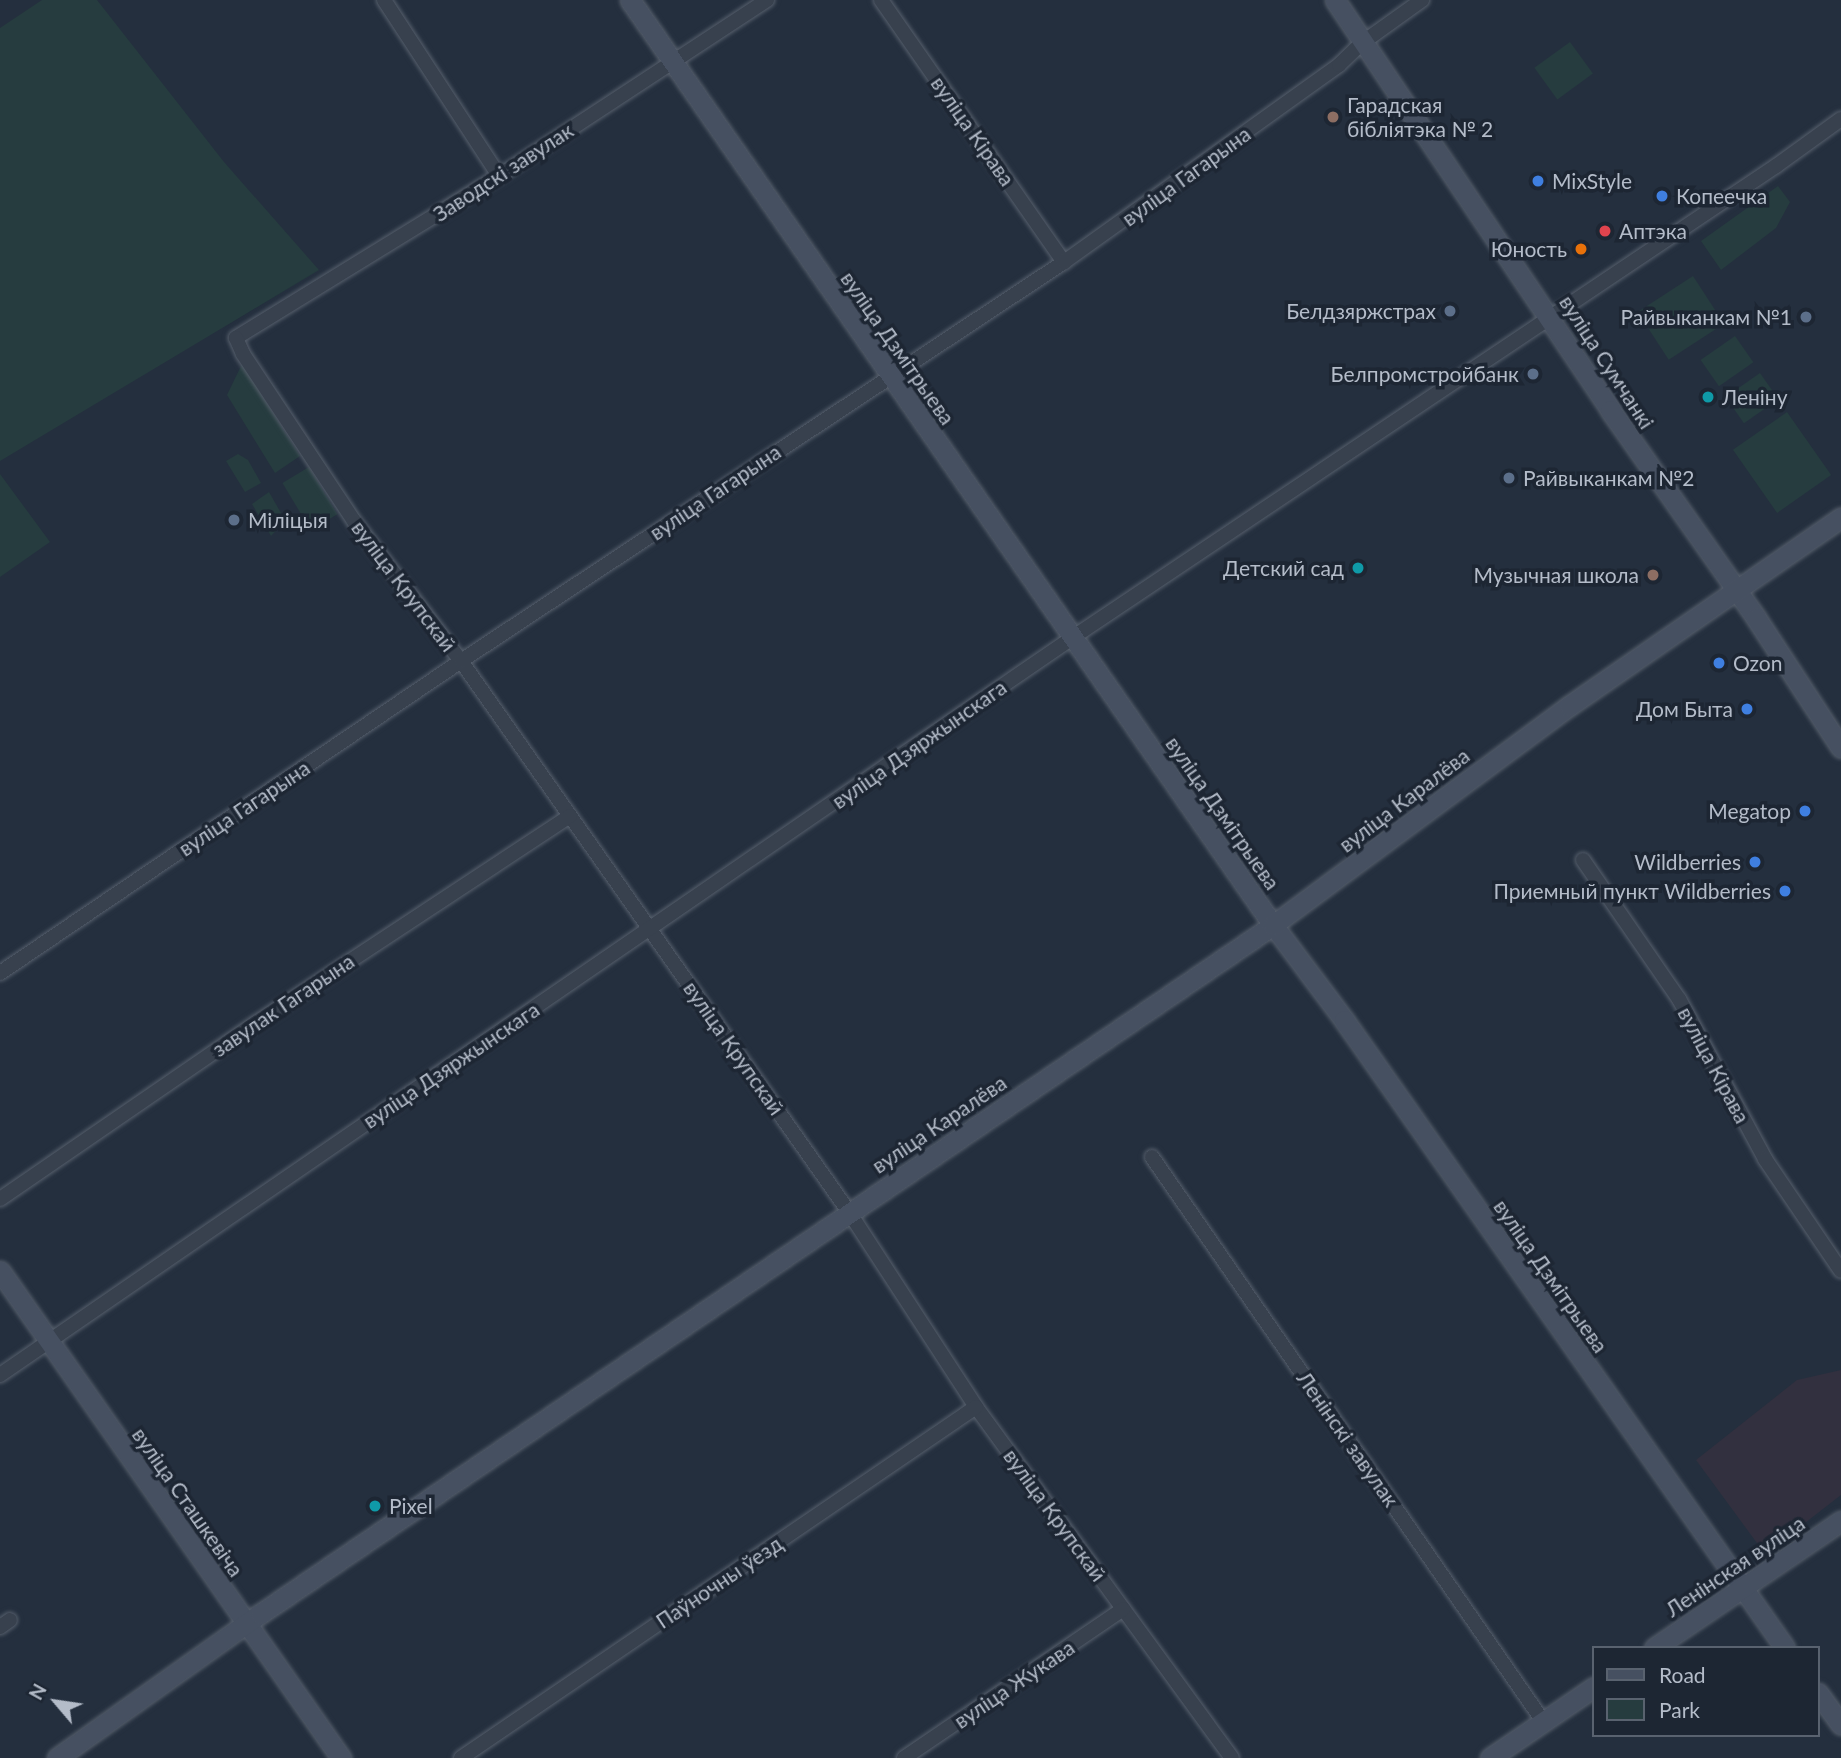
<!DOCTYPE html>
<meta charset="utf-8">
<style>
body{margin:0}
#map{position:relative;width:1841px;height:1758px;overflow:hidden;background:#242f3e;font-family:Lato,sans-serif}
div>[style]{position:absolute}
.medical>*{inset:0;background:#32303f}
.green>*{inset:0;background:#263c3f;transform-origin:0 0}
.roads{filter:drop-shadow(0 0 2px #565f6c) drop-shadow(0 0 2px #565f6c)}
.street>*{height:14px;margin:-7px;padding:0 7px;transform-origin:7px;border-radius:7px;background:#38414e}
.secondary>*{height:19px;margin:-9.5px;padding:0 9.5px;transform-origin:9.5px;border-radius:9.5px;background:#465061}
.dots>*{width:19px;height:19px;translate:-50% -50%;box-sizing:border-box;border:4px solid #1d2633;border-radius:50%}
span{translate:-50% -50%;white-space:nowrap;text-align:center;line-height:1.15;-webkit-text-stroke:7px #1d2633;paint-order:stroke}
.poi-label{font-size:21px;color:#b4bcc9}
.left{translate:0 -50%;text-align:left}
.right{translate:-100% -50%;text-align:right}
.street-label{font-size:21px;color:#b4bcc9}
.legend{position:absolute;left:1592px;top:1646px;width:228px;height:91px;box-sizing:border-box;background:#1d2633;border:2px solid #59626f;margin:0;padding:9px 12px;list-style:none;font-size:21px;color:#b4bcc9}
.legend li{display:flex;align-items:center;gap:14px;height:35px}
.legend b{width:35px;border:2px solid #59626f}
.north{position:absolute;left:21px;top:1667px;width:70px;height:70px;-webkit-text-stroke:5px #1d2633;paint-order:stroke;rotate:299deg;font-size:19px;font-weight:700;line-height:28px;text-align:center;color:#b4bcc9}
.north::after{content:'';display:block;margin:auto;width:24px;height:32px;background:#b4bcc9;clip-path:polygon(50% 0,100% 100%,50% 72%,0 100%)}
</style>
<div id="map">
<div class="medical">
<div style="clip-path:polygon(1841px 1370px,1841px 1495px,1765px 1554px,1696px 1460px,1797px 1380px)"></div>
</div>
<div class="green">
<div style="clip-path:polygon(42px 0,97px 0,224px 162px,319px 270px,0 461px,0 28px)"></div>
<div style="left:1570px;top:42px;width:39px;height:44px;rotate:54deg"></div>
<div style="clip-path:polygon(1778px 186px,1790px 202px,1776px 228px,1721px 270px,1701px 241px)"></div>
<div style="left:1693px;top:276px;width:57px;height:66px;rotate:57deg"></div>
<div style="left:1735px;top:336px;width:32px;height:42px;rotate:55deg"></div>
<div style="clip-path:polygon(242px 364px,300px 456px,275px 473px,227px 395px)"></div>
<div style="left:1760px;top:373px;width:32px;height:42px;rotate:55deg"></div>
<div style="left:1787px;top:412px;width:77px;height:66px;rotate:55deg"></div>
<div style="clip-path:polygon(238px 454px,248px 460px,261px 483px,245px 492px,226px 461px)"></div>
<div style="left:309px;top:467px;width:55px;height:31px;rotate:59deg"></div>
<div style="clip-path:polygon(0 474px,50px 542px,0 577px)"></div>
<div style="clip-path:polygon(269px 492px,281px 513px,282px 524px,271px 536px,252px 504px)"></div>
</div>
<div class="roads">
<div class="street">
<div style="left:384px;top:0;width:210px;rotate:56.8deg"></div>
<div style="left:767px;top:0;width:321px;rotate:146.7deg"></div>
<div style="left:499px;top:176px;width:309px;rotate:148.4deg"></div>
<div style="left:236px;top:338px;width:17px;rotate:66deg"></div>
<div style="left:243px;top:354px;width:201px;rotate:56.4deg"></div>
<div style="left:354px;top:521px;width:176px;rotate:52.6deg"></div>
<div style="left:461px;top:661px;width:674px;rotate:54.85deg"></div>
<div style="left:849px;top:1212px;width:233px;rotate:56.9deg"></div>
<div style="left:976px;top:1407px;width:434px;rotate:53.9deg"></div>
<div style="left:881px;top:0;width:320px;rotate:55.1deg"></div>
<div style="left:1583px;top:860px;width:169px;rotate:55.4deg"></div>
<div style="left:1679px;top:999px;width:182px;rotate:61.7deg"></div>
<div style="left:1765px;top:1159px;width:135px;rotate:55.8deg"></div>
<div style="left:0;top:973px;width:557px;rotate:-34.09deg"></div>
<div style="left:461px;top:661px;width:723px;rotate:-33.49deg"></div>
<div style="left:1064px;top:262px;width:338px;rotate:-35.6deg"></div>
<div style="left:1339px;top:65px;width:32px;rotate:-44deg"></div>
<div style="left:1362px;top:43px;width:74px;rotate:-35.6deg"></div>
<div style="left:1152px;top:1157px;width:686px;rotate:55.27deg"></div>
<div style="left:0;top:1199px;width:311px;rotate:-34.5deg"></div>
<div style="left:256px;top:1023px;width:376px;rotate:-33.4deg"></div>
<div style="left:0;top:1375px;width:1301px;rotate:-34.51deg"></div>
<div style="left:1072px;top:638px;width:848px;rotate:-33.84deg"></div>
<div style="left:1776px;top:166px;width:80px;rotate:-35.9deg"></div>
<div style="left:0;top:1627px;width:12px;rotate:-35deg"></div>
<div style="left:461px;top:1758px;width:623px;rotate:-34.28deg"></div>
<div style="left:904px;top:1758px;width:265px;rotate:-34.2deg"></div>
</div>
<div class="secondary">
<div style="left:630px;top:0;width:1127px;rotate:55.2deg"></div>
<div style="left:1273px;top:925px;width:119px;rotate:53.2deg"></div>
<div style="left:1344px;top:1020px;width:767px;rotate:54.92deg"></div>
<div style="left:1335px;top:0;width:494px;rotate:56.1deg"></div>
<div style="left:1610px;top:410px;width:254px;rotate:54.9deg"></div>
<div style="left:1756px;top:618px;width:155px;rotate:56.8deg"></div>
<div style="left:0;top:1271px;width:595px;rotate:55deg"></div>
<div style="left:1654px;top:1648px;width:226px;rotate:-34.2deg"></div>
<div style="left:1818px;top:1693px;width:39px;rotate:54deg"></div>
<div style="left:57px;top:1758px;width:249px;rotate:-35.4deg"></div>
<div style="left:260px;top:1614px;width:1225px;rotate:-34.22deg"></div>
<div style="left:1273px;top:925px;width:368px;rotate:-36.5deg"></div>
<div style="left:1569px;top:706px;width:331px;rotate:-34.7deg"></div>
<div style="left:1490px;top:1758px;width:126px;rotate:-34.3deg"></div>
</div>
</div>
<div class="dots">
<div style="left:1333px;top:117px;background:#8d6e63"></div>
<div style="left:1538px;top:181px;background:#3f7fe0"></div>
<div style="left:1662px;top:196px;background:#3f7fe0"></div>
<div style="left:1605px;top:231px;background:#e0444e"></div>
<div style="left:1581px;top:249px;background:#e8710a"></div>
<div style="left:1450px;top:311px;background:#5c6f8a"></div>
<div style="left:1806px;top:317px;background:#5c6f8a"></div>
<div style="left:1533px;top:374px;background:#5c6f8a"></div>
<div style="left:1708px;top:397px;background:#0f9aa8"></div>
<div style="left:1509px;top:478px;background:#5c6f8a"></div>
<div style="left:234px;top:520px;background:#5c6f8a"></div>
<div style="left:1358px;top:568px;background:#0f9aa8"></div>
<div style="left:1653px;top:575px;background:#8d6e63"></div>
<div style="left:1719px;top:663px;background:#3f7fe0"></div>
<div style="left:1747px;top:709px;background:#3f7fe0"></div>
<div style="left:1805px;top:811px;background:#3f7fe0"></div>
<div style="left:1755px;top:862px;background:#3f7fe0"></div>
<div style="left:1785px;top:891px;background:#3f7fe0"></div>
<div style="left:375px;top:1506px;background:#0f9aa8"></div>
</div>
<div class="poi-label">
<span class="left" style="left:1347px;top:117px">Гарадская<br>бібліятэка № 2</span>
<span class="left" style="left:1552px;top:181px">MixStyle</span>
<span class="left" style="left:1676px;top:196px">Копеечка</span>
<span class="left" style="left:1619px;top:231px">Аптэка</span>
<span class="right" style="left:1567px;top:249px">Юность</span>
<span class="right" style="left:1436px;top:311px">Белдзяржстрах</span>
<span class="right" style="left:1792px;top:317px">Райвыканкам №1</span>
<span class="right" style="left:1519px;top:374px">Белпромстройбанк</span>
<span class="left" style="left:1722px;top:397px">Леніну</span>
<span class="left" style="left:1523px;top:478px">Райвыканкам №2</span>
<span class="left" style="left:248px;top:520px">Міліцыя</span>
<span class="right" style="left:1344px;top:568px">Детский сад</span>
<span class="right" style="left:1639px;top:575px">Музычная школа</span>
<span class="left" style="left:1733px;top:663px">Ozon</span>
<span class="right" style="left:1733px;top:709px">Дом Быта</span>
<span class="right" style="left:1791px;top:811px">Megatop</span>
<span class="right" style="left:1741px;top:862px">Wildberries</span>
<span class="right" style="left:1771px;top:891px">Приемный пункт Wildberries</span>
<span class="left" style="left:389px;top:1506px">Pixel</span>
</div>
<div class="street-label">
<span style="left:973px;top:131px;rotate:55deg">вуліца Кірава</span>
<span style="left:503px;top:172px;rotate:-33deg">Заводскі завулак</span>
<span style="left:1186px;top:176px;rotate:-36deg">вуліца Гагарына</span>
<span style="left:898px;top:348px;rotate:55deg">вуліца Дзмітрыева</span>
<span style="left:1607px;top:362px;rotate:57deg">вуліца Сумчанкі</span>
<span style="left:715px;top:492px;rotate:-34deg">вуліца Гагарына</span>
<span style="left:404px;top:586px;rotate:53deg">вуліца Крупскай</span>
<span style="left:919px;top:744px;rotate:-35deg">вуліца Дзяржынскага</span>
<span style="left:1404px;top:800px;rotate:-37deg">вуліца Каралёва</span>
<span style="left:244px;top:808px;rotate:-34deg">вуліца Гагарына</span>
<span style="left:1223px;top:813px;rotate:55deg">вуліца Дзмітрыева</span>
<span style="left:283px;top:1005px;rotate:-34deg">завулак Гагарына</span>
<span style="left:734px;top:1048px;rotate:55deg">вуліца Крупскай</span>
<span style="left:451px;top:1065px;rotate:-34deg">вуліца Дзяржынскага</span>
<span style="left:1714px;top:1065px;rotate:62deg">вуліца Кірава</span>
<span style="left:939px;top:1124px;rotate:-34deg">вуліца Каралёва</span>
<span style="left:1551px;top:1276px;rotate:55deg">вуліца Дзмітрыева</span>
<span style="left:1348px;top:1439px;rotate:55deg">Ленінскі завулак</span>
<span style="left:188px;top:1502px;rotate:55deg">вуліца Сташкевіча</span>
<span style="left:1055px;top:1515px;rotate:54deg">вуліца Крупскай</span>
<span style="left:1735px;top:1566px;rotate:-34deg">Ленінская вуліца</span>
<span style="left:719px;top:1582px;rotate:-34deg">Паўночны ўезд</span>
<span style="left:1014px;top:1684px;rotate:-34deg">вуліца Жукава</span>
</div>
<ul class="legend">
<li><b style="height:9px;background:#465061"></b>Road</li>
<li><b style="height:19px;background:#263c3f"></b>Park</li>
</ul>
<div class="north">N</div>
</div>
